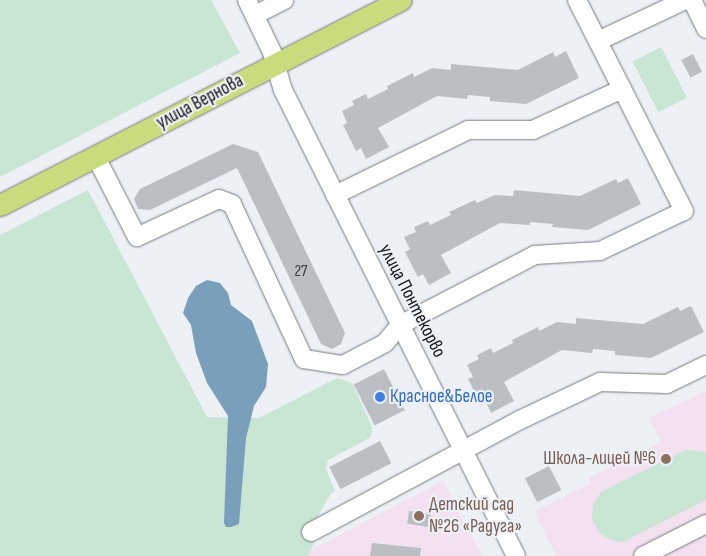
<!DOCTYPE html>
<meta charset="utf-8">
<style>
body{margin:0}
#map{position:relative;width:706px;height:556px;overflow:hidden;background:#edf1f6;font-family:"Sofia Sans Condensed",sans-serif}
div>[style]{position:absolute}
.education>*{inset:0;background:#f3e0f0}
.green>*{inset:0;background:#c9e5d3;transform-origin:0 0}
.water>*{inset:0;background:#799fba}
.building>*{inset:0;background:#bbbec3;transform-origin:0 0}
.roads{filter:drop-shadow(0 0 1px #777a7f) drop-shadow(0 0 1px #777a7f)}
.minor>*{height:18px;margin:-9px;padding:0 9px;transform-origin:9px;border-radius:9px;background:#fff}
.major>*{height:21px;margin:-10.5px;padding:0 10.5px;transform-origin:10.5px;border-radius:10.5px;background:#c8dc7d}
.dots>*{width:14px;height:14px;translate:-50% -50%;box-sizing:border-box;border:2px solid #edf1f6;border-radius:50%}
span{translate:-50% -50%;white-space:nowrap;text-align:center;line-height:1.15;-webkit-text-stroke:4.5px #edf1f6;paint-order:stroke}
.number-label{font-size:16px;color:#3e4043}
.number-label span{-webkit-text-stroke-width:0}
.street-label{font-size:19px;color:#141618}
.shop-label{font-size:19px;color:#366cbe}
.left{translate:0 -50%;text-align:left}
.education-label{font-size:19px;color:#785e54}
.right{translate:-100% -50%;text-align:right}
</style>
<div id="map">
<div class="education">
<div style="clip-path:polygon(706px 391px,706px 556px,556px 556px,534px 511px,590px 484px,590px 477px,661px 442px,649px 418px)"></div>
<div style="clip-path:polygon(443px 481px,482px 556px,308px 556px,311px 550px)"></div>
</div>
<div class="green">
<div style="clip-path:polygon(0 0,211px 0,240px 53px,0 177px)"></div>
<div style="left:661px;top:47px;width:57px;height:32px;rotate:63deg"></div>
<div style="clip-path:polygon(88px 190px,207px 417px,259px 418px,337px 378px,352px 383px,372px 427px,371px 437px,328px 460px,326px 469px,335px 491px,330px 495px,318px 516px,318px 535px,308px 556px,0 556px,0 235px)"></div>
<div style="clip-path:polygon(685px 450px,706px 452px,706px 500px,623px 542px,611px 540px,600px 534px,592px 519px,593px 504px,601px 492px)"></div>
</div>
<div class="water">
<div style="clip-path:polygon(207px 280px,220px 283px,228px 293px,231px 305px,252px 321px,268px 364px,266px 387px,254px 406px,246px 438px,239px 524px,231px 527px,226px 527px,224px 523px,228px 416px,207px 383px,196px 353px,191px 325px,183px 313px,188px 298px,196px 286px)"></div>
</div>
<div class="building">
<div style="clip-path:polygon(566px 51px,579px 78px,526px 104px,490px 101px,490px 97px,468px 95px,467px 99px,437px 96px,378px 128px,389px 147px,366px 159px,361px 148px,356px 151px,343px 125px,347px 123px,342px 111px,354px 105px,352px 101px,366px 94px,368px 99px,388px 89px,387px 86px,413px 73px,414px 77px,432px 68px,451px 70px,451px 64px,518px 70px,553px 52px,555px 57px)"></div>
<div style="left:693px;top:54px;width:20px;height:13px;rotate:63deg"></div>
<div style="clip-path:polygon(233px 144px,258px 152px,345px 333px,341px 344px,332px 349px,321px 344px,237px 168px,150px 210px,138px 209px,134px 199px,140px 189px)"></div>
<div style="clip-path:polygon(628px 178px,641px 204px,588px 230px,552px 227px,553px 224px,530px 222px,530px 225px,500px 223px,441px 255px,451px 273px,429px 285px,423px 274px,418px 277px,405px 252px,410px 249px,404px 237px,416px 232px,414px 227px,428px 221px,430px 225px,451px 215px,449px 212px,475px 200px,477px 203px,495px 195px,513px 196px,514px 190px,580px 196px,616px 179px,618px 183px)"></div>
<div style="clip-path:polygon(691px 306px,704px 332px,651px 358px,615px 355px,615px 351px,593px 349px,592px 353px,562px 350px,504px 382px,514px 401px,491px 413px,486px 402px,481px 405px,468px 379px,473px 377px,467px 365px,479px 359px,477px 355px,491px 348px,493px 353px,513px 343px,512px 340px,538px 327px,539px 331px,557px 322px,576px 324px,576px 318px,643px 324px,678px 307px,680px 311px)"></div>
<div style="left:384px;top:369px;width:46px;height:34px;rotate:63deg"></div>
<div style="left:380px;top:441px;width:25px;height:57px;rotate:63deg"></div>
<div style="left:549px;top:466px;width:27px;height:27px;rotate:63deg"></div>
<div style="left:409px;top:511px;width:22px;height:13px;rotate:8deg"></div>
<div style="clip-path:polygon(372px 543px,421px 548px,420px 556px,370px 556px)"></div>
</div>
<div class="roads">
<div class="minor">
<div style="left:247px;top:0;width:58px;rotate:64.3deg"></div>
<div style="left:272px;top:52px;width:40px;rotate:74deg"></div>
<div style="left:283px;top:90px;width:521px;rotate:63.43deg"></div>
<div style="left:692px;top:0;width:32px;rotate:64deg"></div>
<div style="left:255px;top:15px;width:33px;rotate:-27deg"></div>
<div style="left:598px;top:41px;width:96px;rotate:-25.2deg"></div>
<div style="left:96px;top:157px;width:90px;rotate:62.9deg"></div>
<div style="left:137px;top:237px;width:90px;rotate:-24.9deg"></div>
<div style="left:219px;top:199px;width:14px;rotate:21deg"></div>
<div style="left:232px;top:204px;width:171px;rotate:65.1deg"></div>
<div style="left:304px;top:359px;width:39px;rotate:9deg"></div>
<div style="left:343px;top:365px;width:47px;rotate:-27.6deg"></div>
<div style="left:385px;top:343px;width:23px;rotate:-50deg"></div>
<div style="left:400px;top:325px;width:152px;rotate:-27.4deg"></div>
<div style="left:535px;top:255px;width:65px;rotate:-3.5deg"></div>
<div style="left:600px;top:251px;width:93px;rotate:-25.5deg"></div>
<div style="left:684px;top:211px;width:237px;rotate:-116.9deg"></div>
<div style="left:335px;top:195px;width:148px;rotate:-26deg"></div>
<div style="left:468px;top:130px;width:65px"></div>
<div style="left:533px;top:130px;width:98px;rotate:-24.7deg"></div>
<div style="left:311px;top:532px;width:237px;rotate:-28.2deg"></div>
<div style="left:520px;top:420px;width:89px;rotate:-25.4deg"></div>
<div style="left:600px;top:382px;width:67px;rotate:1.7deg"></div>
<div style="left:667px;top:384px;width:43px;rotate:-26deg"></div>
<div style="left:643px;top:556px;width:71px;rotate:-26.9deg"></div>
</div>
<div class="major">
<div style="left:0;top:205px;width:450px;rotate:-27.1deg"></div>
</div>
</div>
<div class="dots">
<div style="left:380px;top:397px;background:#3f7fe0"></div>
<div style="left:666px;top:459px;background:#8d6e63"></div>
<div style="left:419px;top:516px;background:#8d6e63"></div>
</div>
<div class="number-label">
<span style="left:301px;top:272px">27</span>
</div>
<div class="street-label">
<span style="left:200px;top:102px;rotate:-28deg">улица Вернова</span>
<span style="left:412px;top:301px;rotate:63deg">улица Понтекорво</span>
</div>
<div class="shop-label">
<span class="left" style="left:390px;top:397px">Красное&amp;Белое</span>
</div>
<div class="education-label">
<span class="right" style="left:656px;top:459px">Школа-лицей №6</span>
<span class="left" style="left:429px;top:516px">Детский сад<br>№26 «Радуга»</span>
</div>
</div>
